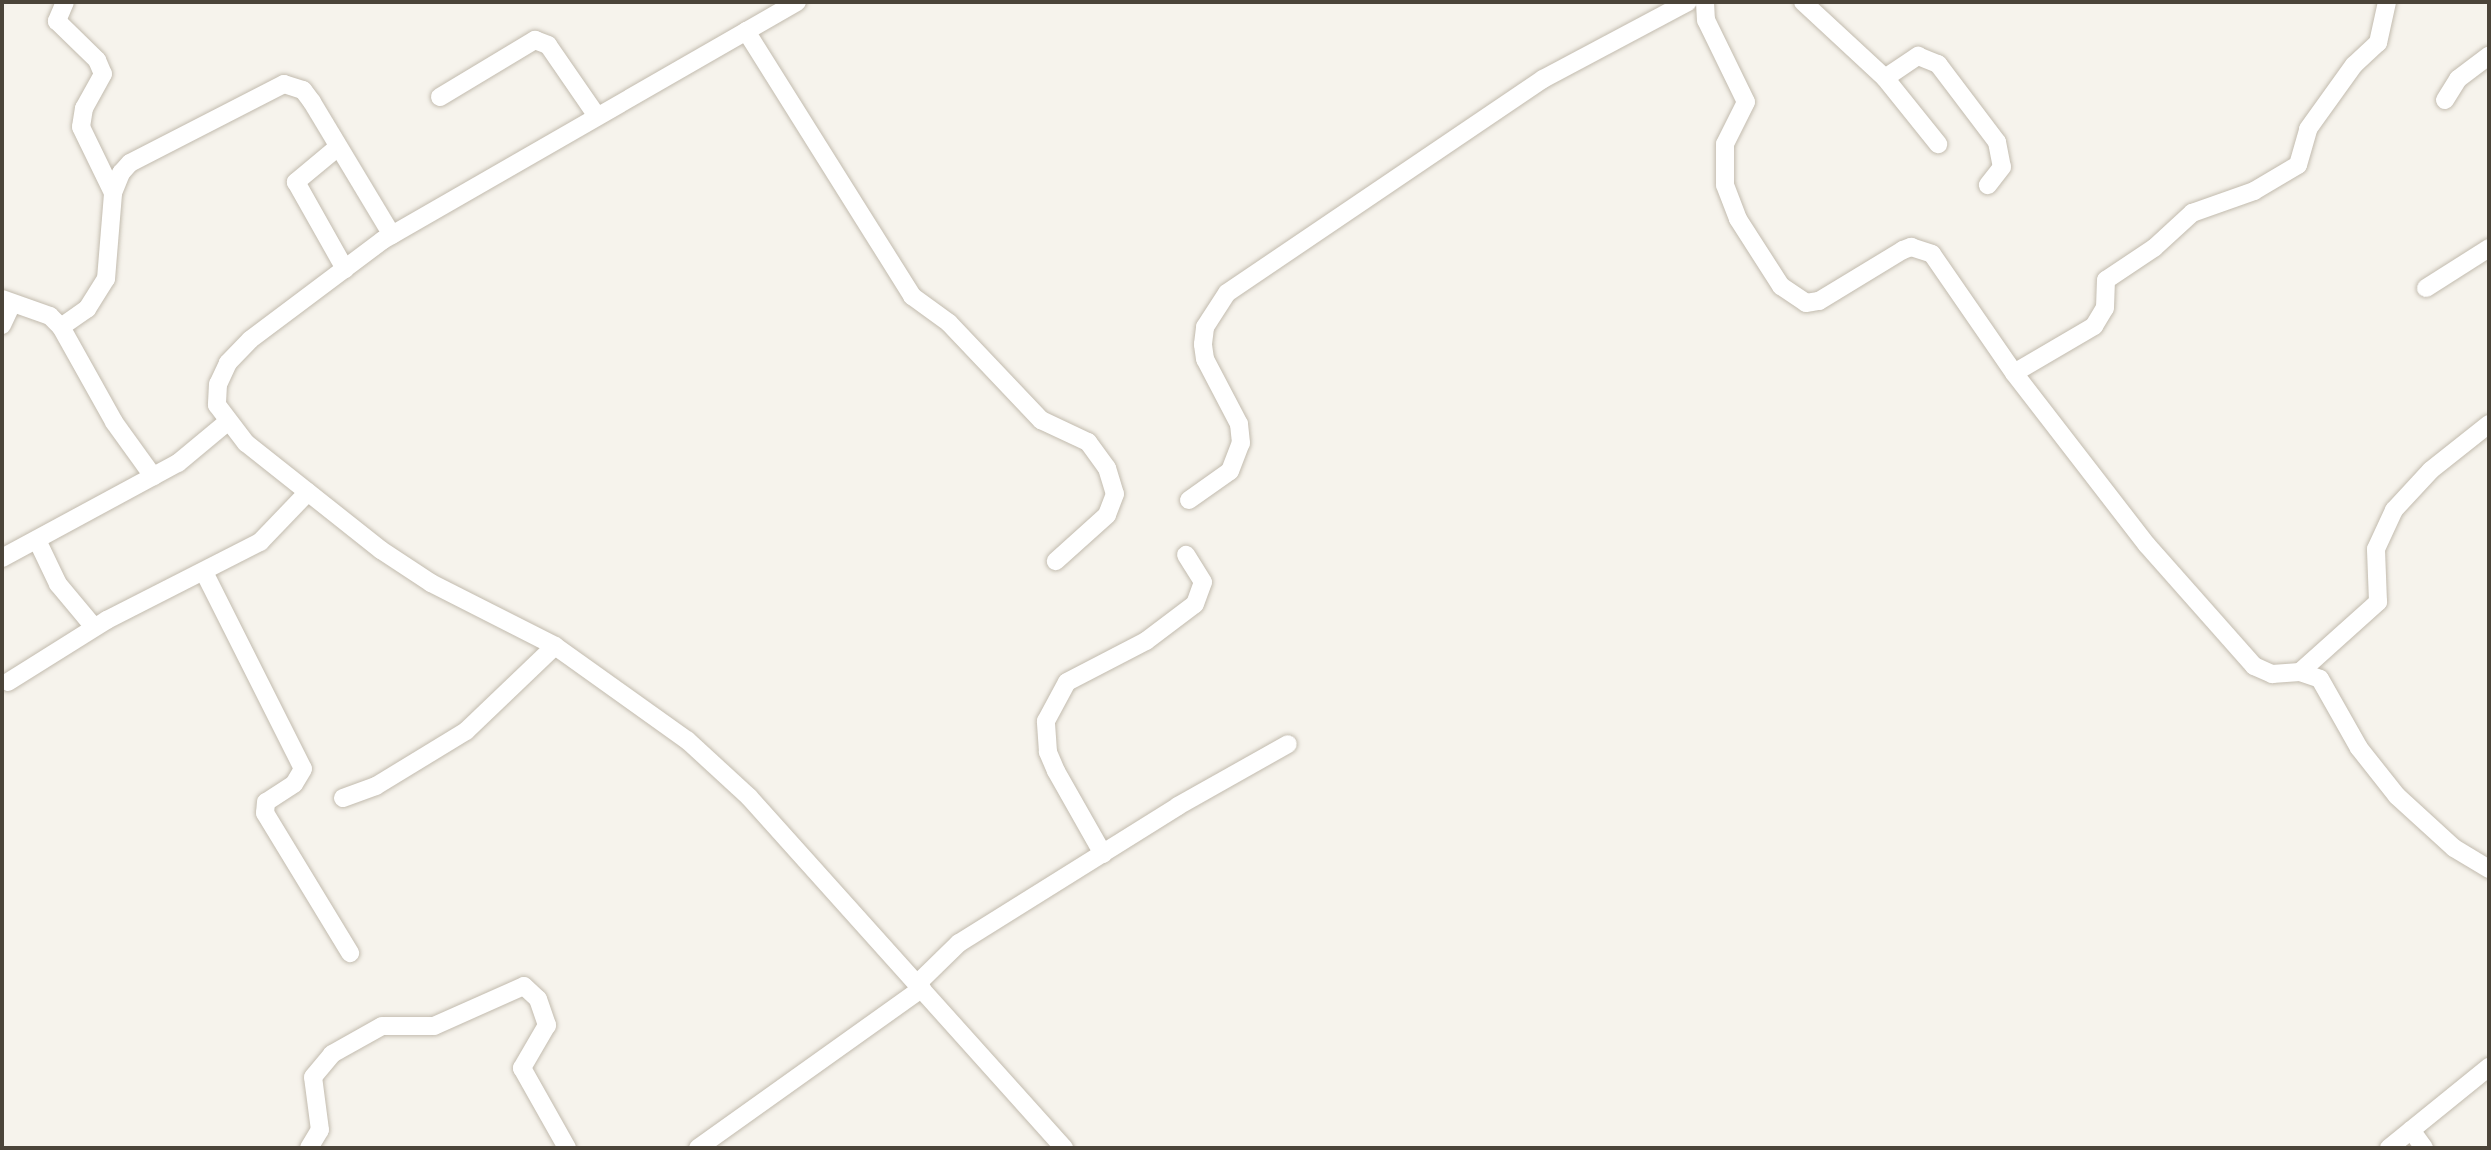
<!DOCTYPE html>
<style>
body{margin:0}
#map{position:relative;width:2491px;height:1150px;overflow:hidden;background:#f6f3ec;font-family:Cabin,sans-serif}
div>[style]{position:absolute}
.roads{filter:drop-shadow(0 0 2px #c2bbae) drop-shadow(0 0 2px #c2bbae)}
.minor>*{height:18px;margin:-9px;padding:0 9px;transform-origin:9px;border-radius:9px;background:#fff}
span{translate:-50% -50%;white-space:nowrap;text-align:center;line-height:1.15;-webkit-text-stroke:8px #fff;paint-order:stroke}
.frame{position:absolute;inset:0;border:4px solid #4b4439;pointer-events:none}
</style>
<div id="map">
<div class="roads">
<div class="minor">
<div style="left:65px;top:2px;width:21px;rotate:113deg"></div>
<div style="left:57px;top:21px;width:56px;rotate:44.3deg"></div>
<div style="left:97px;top:60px;width:15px;rotate:67deg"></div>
<div style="left:103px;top:74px;width:39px;rotate:119deg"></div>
<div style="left:84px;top:108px;width:19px;rotate:99deg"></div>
<div style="left:81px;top:127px;width:73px;rotate:64.1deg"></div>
<div style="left:797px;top:2px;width:478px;rotate:150.1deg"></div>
<div style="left:383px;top:240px;width:166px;rotate:143.1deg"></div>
<div style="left:250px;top:340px;width:32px;rotate:134deg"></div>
<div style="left:228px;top:363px;width:23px;rotate:115deg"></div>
<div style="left:218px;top:384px;width:21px;rotate:93deg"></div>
<div style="left:217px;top:405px;width:48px;rotate:52.7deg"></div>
<div style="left:246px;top:443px;width:172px;rotate:38.4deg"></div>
<div style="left:381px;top:550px;width:60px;rotate:33.4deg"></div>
<div style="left:431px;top:583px;width:139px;rotate:26.9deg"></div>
<div style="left:555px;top:646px;width:162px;rotate:35.5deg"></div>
<div style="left:687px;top:740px;width:84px;rotate:42.6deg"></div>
<div style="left:749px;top:797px;width:472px;rotate:48.1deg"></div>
<div style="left:1705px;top:2px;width:18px;rotate:87deg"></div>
<div style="left:1706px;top:20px;width:91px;rotate:64deg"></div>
<div style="left:1746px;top:102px;width:47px;rotate:116.6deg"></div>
<div style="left:1725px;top:144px;width:41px;rotate:90deg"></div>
<div style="left:1725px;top:185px;width:36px;rotate:69deg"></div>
<div style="left:1738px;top:219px;width:80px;rotate:57.3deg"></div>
<div style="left:1781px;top:286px;width:30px;rotate:34deg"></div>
<div style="left:1806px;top:303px;width:13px;rotate:-9deg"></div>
<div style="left:1819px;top:301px;width:98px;rotate:-31.3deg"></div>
<div style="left:1903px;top:250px;width:9px;rotate:-21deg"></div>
<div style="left:1911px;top:247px;width:22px;rotate:18deg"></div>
<div style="left:1932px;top:254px;width:145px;rotate:55.4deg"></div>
<div style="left:2014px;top:373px;width:217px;rotate:52.3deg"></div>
<div style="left:2147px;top:545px;width:162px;rotate:48.5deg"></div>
<div style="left:2254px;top:666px;width:20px;rotate:24deg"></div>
<div style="left:2272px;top:674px;width:28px;rotate:-4deg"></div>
<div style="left:2300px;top:672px;width:21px;rotate:19deg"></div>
<div style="left:2320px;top:679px;width:79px;rotate:60.5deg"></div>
<div style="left:2359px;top:748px;width:61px;rotate:51.6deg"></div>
<div style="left:2397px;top:796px;width:77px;rotate:42.4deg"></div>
<div style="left:2454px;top:848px;width:41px;rotate:31deg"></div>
<div style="left:1803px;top:2px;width:112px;rotate:42.8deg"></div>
<div style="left:1885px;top:78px;width:85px;rotate:51.2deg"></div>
<div style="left:746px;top:31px;width:313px;rotate:57.9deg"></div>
<div style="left:912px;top:296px;width:46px;rotate:36.1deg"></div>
<div style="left:949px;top:323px;width:134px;rotate:46.5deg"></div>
<div style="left:1041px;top:420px;width:52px;rotate:25.1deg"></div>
<div style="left:1088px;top:442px;width:32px;rotate:54deg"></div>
<div style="left:1107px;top:468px;width:27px;rotate:73deg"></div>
<div style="left:1115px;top:494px;width:22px;rotate:111deg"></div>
<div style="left:1107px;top:515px;width:69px;rotate:138deg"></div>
<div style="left:1885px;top:78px;width:40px;rotate:-34deg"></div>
<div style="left:1918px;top:56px;width:22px;rotate:22deg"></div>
<div style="left:1938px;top:64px;width:98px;rotate:52.9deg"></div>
<div style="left:1997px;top:142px;width:25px;rotate:79deg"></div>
<div style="left:2002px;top:167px;width:23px;rotate:128deg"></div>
<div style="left:440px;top:97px;width:111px;rotate:-31deg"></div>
<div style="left:535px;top:40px;width:14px;rotate:21deg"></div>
<div style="left:548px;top:45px;width:86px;rotate:55.4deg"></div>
<div style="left:2445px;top:100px;width:25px;rotate:-58deg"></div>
<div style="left:2458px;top:79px;width:39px;rotate:-37deg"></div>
<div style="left:338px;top:147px;width:55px;rotate:140.2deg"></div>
<div style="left:296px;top:182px;width:100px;rotate:60.6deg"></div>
<div style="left:2426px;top:288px;width:75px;rotate:-32.4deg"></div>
<div style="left:2px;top:299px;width:51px;rotate:19.5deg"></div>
<div style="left:50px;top:316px;width:16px;rotate:45deg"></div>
<div style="left:61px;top:327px;width:109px;rotate:60.8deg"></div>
<div style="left:114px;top:422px;width:67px;rotate:54.2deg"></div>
<div style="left:2px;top:325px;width:23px;rotate:-65deg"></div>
<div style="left:61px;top:327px;width:32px;rotate:-35deg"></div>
<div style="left:87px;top:309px;width:36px;rotate:-58deg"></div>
<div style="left:106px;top:279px;width:86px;rotate:-85.3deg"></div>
<div style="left:113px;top:193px;width:22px;rotate:-68deg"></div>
<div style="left:121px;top:173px;width:13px;rotate:-48deg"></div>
<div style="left:130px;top:163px;width:173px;rotate:-27.2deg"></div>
<div style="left:284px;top:84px;width:20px;rotate:18deg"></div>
<div style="left:303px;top:90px;width:15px;rotate:53deg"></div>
<div style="left:312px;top:102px;width:155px;rotate:59deg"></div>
<div style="left:2014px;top:373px;width:93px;rotate:-30.4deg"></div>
<div style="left:2094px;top:326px;width:21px;rotate:-59deg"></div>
<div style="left:2105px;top:308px;width:28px;rotate:-88deg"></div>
<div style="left:2106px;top:280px;width:58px;rotate:-33.7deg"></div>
<div style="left:2154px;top:248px;width:52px;rotate:-42.6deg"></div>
<div style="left:2192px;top:213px;width:66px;rotate:-19.5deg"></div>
<div style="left:2254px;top:191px;width:51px;rotate:-30.6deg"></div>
<div style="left:2298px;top:165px;width:37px;rotate:-74deg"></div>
<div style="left:2308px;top:129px;width:79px;rotate:-54.3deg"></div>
<div style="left:2354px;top:65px;width:33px;rotate:-43deg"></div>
<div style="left:2378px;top:43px;width:42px;rotate:-77.6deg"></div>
<div style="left:1189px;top:500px;width:50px;rotate:-35.3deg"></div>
<div style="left:1230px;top:471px;width:30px;rotate:-69deg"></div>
<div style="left:1241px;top:443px;width:19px;rotate:-96deg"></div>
<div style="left:1239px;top:424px;width:73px;rotate:-117.6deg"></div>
<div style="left:1205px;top:359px;width:15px;rotate:-98deg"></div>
<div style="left:1203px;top:344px;width:17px;rotate:-83deg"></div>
<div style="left:1205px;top:327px;width:40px;rotate:-57.1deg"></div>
<div style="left:1227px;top:293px;width:382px;rotate:-34.1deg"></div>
<div style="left:1543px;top:79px;width:164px;rotate:-28deg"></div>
<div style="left:37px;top:540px;width:49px;rotate:64.5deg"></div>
<div style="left:58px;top:584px;width:56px;rotate:50.1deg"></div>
<div style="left:2px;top:558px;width:200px;rotate:-28.4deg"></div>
<div style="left:178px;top:463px;width:62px;rotate:-39.8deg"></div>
<div style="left:204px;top:572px;width:220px;rotate:63.3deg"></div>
<div style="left:303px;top:769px;width:17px;rotate:121deg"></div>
<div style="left:294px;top:784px;width:33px;rotate:147deg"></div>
<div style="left:266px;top:802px;width:11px;rotate:95deg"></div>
<div style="left:265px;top:813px;width:164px;rotate:58.7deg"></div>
<div style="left:2300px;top:672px;width:105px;rotate:-41.9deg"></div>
<div style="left:2378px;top:602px;width:53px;rotate:-92.2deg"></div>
<div style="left:2376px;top:549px;width:43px;rotate:-65.2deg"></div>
<div style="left:2394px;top:510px;width:54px;rotate:-47.2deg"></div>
<div style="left:2431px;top:470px;width:74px;rotate:-38.4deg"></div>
<div style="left:8px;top:682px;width:117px;rotate:-32.1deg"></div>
<div style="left:107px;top:620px;width:172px;rotate:-27deg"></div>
<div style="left:260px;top:542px;width:69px;rotate:-46.2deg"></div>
<div style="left:343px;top:798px;width:35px;rotate:-20deg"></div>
<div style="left:376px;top:786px;width:105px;rotate:-31.4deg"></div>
<div style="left:466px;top:731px;width:123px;rotate:-43.7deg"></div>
<div style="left:1103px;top:854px;width:95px;rotate:-119.5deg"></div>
<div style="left:1056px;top:771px;width:21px;rotate:-113deg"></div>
<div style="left:1048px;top:752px;width:31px;rotate:-94deg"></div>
<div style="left:1046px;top:721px;width:44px;rotate:-61.7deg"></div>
<div style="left:1067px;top:682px;width:89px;rotate:-27.4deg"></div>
<div style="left:1146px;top:641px;width:61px;rotate:-37.1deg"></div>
<div style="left:1195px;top:604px;width:23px;rotate:-70deg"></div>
<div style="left:1203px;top:582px;width:32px;rotate:-122deg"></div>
<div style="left:917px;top:984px;width:59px;rotate:-44.3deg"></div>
<div style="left:959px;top:943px;width:258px;rotate:-32deg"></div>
<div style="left:1178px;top:806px;width:126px;rotate:-29.4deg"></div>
<div style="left:2411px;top:1130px;width:22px;rotate:54deg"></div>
<div style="left:309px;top:1148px;width:21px;rotate:-59deg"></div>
<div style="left:320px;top:1130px;width:53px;rotate:-97.5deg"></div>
<div style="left:313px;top:1077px;width:30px;rotate:-50deg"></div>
<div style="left:332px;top:1054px;width:57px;rotate:-29.2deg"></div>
<div style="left:382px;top:1026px;width:52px"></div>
<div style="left:434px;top:1026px;width:98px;rotate:-24deg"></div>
<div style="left:524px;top:986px;width:19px;rotate:43deg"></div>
<div style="left:538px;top:999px;width:28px;rotate:71deg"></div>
<div style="left:547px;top:1025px;width:50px;rotate:120.2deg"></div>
<div style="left:522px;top:1068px;width:92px;rotate:60.6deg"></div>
<div style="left:698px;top:1148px;width:275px;rotate:-35.5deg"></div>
<div style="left:2389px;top:1148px;width:129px;rotate:-39deg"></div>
</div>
</div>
<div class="frame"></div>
</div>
